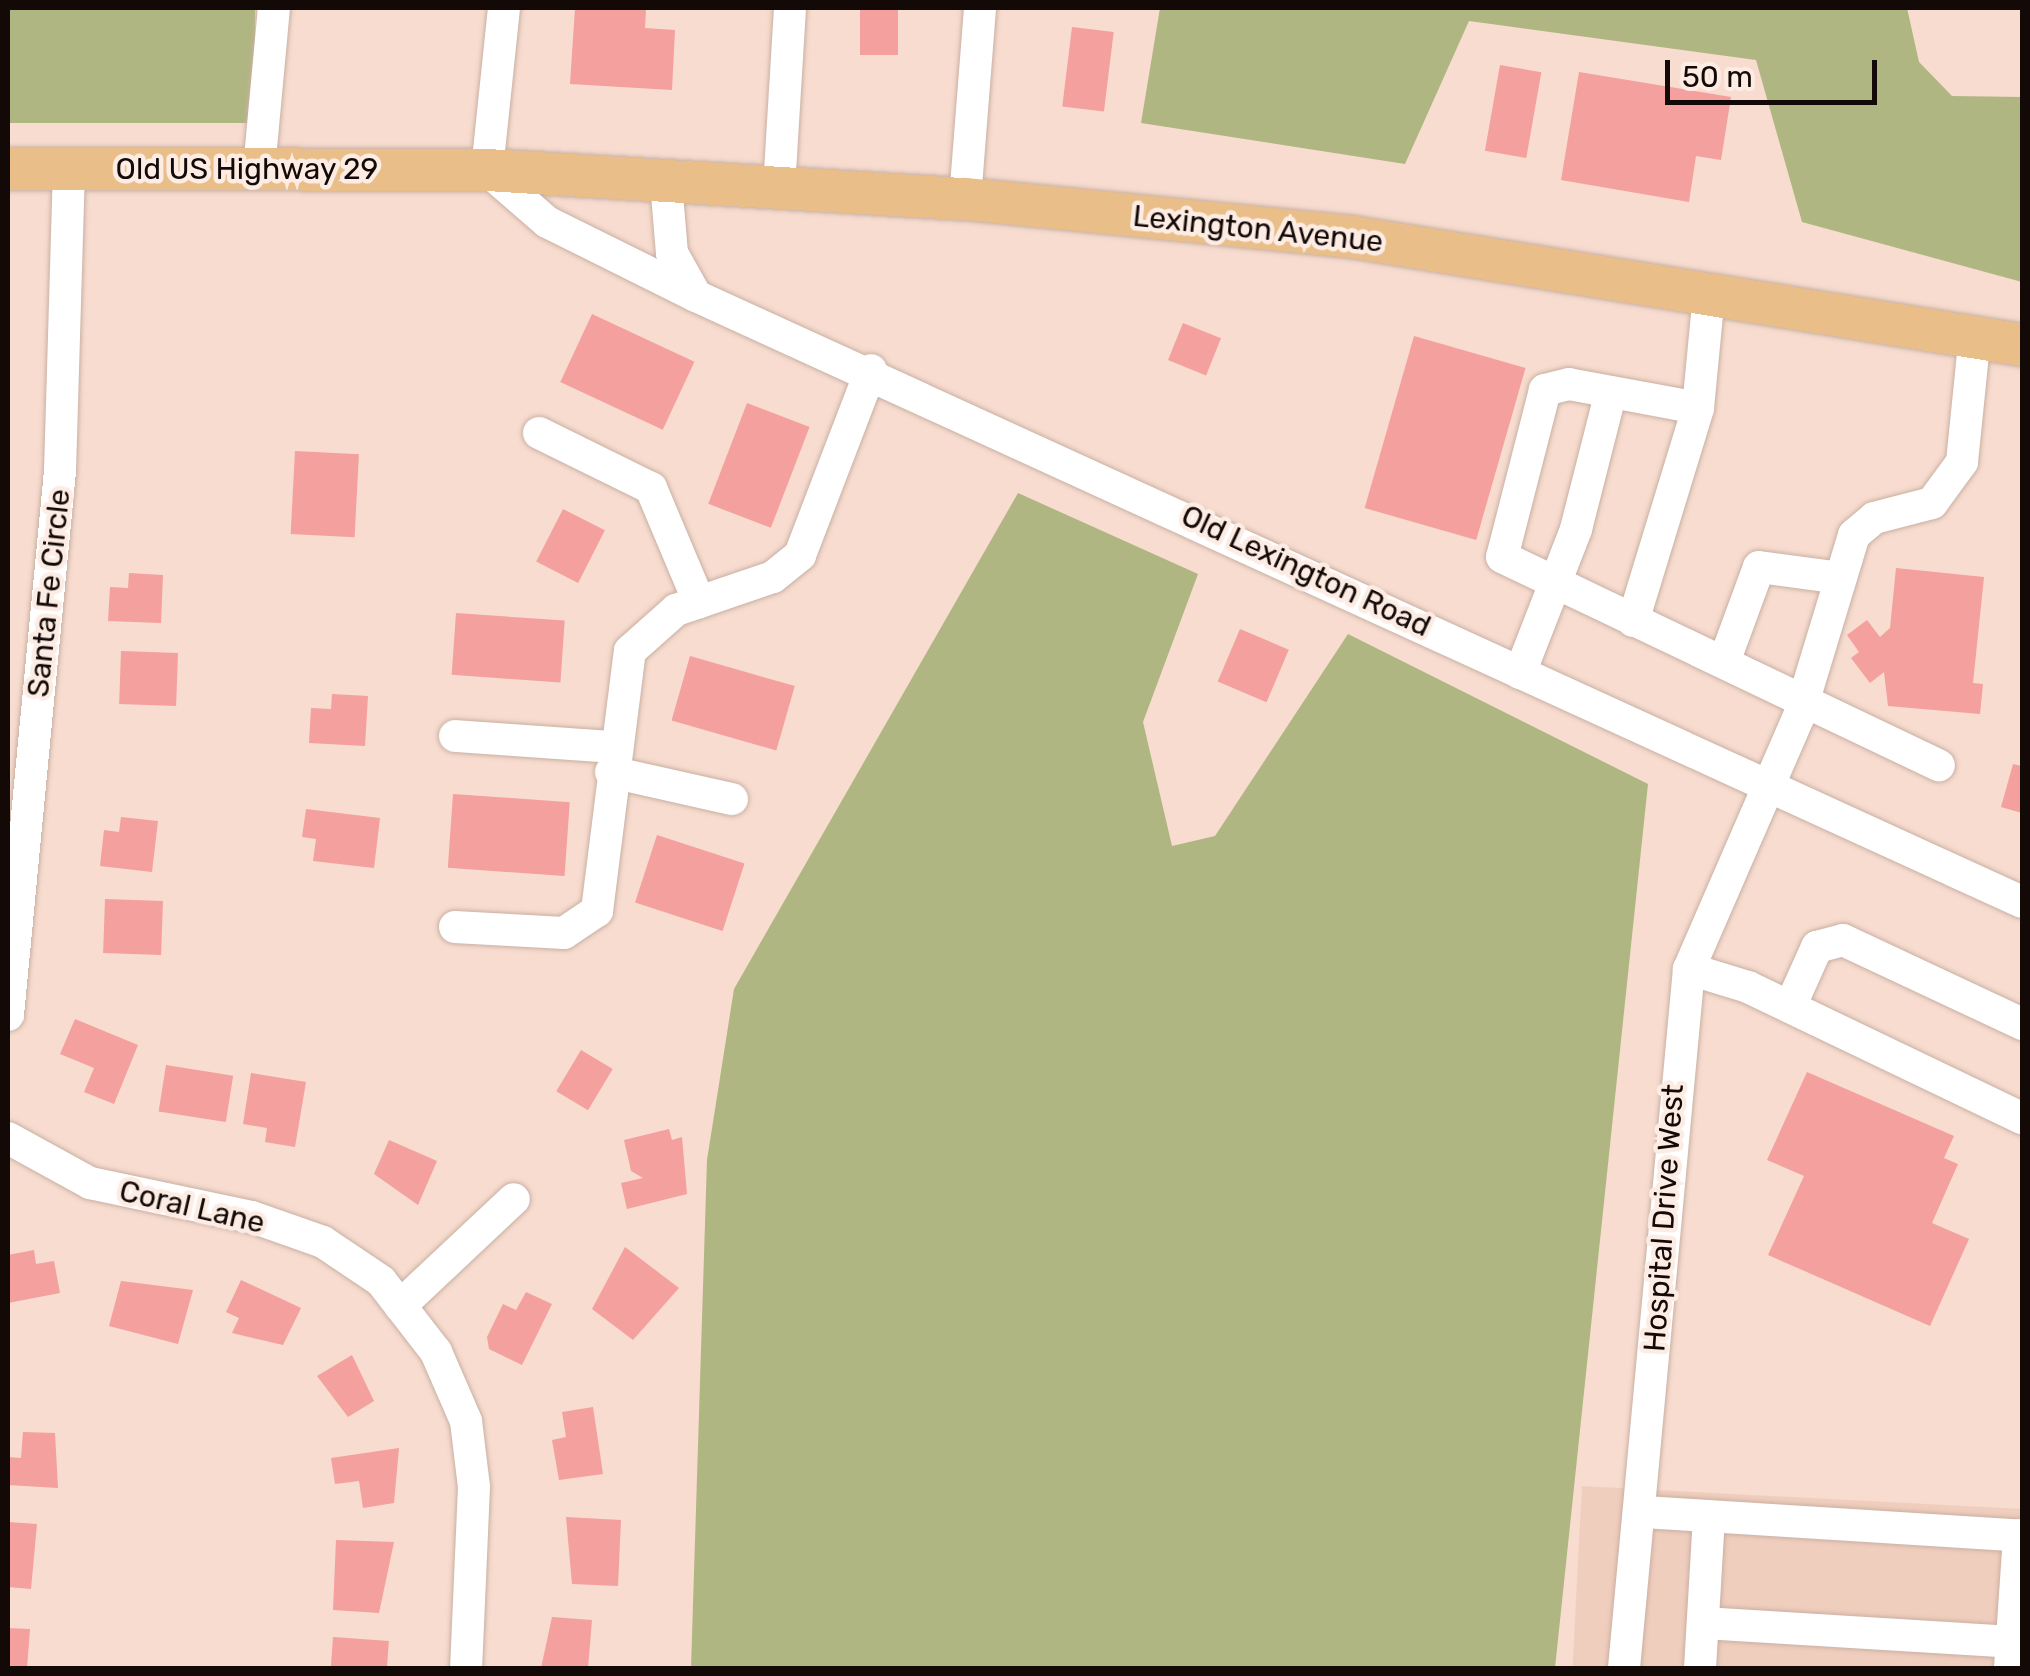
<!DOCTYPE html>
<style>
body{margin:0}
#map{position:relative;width:2030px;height:1676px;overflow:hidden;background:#f7dccf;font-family:Rubik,sans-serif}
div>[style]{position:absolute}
.built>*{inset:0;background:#f0cebe;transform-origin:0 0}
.green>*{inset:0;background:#afb681;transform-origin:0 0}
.building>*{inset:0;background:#f3a09e;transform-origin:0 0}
.roads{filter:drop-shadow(0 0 2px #c9b0a3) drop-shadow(0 0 2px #c9b0a3)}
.minor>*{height:32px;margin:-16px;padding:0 16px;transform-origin:16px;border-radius:16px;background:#fff}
.major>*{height:42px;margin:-21px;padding:0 21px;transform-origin:21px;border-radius:21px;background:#e9be88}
span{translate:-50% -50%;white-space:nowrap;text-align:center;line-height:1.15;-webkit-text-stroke:9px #fcece4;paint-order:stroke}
.street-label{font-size:30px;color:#130a07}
.frame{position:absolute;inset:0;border:10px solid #130a07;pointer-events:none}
.scale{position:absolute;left:1665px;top:60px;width:212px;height:45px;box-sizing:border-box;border:5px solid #130a07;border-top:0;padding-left:12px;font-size:30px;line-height:35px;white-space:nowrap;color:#130a07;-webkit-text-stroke:8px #fcece4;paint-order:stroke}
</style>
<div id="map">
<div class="built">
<div style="left:1582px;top:1486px;width:441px;height:182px;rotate:3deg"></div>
</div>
<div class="green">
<div style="left:8px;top:8px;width:247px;height:115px"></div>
<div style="clip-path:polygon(1160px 8px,1907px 8px,1919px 62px,1952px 96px,2022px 97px,2022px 282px,1802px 222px,1756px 60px,1469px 21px,1405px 164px,1141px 123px)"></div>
<div style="clip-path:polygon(1018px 493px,1198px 574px,1143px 722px,1172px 846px,1215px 836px,1348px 634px,1648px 784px,1555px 1668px,691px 1668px,707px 1160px,734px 989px)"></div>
</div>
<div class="building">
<div style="clip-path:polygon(575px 8px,646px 8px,645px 28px,675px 30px,672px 90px,570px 84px)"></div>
<div style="left:860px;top:8px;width:38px;height:47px"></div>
<div style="left:1072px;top:27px;width:42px;height:80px;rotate:7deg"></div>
<div style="left:1500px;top:65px;width:42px;height:87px;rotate:10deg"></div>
<div style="clip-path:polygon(1579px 72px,1731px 97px,1721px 160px,1696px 156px,1689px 202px,1561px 180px)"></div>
<div style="left:592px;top:314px;width:113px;height:75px;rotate:25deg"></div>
<div style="left:1183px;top:323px;width:41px;height:40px;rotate:22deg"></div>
<div style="left:1414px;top:336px;width:116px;height:179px;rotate:16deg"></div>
<div style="left:747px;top:403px;width:67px;height:108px;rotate:21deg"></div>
<div style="left:295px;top:451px;width:64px;height:83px;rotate:3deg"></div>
<div style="left:563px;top:509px;width:47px;height:59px;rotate:27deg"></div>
<div style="clip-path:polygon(1896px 568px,1984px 577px,1973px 683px,1983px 684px,1980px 714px,1888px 706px,1884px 672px,1870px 683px,1851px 658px,1859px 652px,1847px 635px,1867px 620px,1880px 637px,1890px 628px)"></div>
<div style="clip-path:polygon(129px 573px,163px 575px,161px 623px,108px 621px,110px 587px,128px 588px)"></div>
<div style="left:456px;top:613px;width:109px;height:62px;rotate:4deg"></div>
<div style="left:1240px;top:629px;width:53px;height:57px;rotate:23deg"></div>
<div style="left:121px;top:651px;width:57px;height:53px;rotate:2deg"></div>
<div style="left:690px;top:656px;width:109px;height:67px;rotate:16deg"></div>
<div style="clip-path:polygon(332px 694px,368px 696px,365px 746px,309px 743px,311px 708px,331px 709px)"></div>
<div style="clip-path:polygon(2013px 764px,2022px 766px,2022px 813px,2001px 807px)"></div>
<div style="left:453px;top:794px;width:117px;height:74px;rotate:4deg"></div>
<div style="clip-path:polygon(306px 809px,380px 818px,374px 868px,313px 861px,316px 839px,302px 837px)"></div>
<div style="clip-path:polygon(121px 817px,158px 821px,152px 872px,100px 866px,104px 830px,119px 832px)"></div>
<div style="left:657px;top:835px;width:92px;height:71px;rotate:18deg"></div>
<div style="left:105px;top:899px;width:58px;height:54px;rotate:2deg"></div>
<div style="clip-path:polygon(75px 1019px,138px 1045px,114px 1104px,84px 1092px,94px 1068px,60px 1054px)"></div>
<div style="left:581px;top:1050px;width:37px;height:48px;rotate:31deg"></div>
<div style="left:166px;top:1065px;width:68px;height:47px;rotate:9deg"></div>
<div style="clip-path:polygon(1807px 1072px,1954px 1136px,1944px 1158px,1958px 1164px,1932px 1223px,1969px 1239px,1930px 1326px,1768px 1255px,1804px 1176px,1767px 1160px)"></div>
<div style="clip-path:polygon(251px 1073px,306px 1082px,295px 1147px,265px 1142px,267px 1128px,243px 1124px)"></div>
<div style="clip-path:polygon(669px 1129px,672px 1140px,682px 1137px,687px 1194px,627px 1209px,621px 1183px,643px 1178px,631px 1171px,624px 1140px)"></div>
<div style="clip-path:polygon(389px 1140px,437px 1161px,418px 1205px,374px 1174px)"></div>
<div style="clip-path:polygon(625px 1247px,679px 1288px,633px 1340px,592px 1309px)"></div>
<div style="clip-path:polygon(34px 1250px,36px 1264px,54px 1261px,60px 1293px,8px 1303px,8px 1255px)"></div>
<div style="clip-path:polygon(241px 1280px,301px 1308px,283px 1345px,232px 1333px,239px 1318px,226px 1312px)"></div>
<div style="clip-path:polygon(121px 1281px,193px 1290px,178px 1344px,109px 1326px)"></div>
<div style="clip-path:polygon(526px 1292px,552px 1304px,522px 1365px,489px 1349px,487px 1337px,503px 1304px,516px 1310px)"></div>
<div style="clip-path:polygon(352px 1355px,374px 1401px,348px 1417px,317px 1376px)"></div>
<div style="clip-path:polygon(593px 1407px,603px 1474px,559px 1480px,552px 1440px,566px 1437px,562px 1412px)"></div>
<div style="clip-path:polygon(23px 1432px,55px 1433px,58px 1488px,8px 1485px,8px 1457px,21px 1458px)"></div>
<div style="clip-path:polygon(399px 1448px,394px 1503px,363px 1508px,359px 1481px,335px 1484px,331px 1458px)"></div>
<div style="clip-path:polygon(566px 1517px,621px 1520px,618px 1586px,572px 1584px)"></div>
<div style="clip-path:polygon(8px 1522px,37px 1524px,31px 1589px,8px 1587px)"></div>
<div style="clip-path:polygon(336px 1540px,394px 1542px,379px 1613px,333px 1610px)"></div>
<div style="clip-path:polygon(552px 1617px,592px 1620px,588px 1668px,541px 1668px)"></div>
<div style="clip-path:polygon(8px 1628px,30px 1629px,27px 1668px,8px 1668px)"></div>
<div style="left:333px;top:1637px;width:56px;height:31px;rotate:4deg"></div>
</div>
<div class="roads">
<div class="minor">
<div style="left:504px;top:8px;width:163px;rotate:96deg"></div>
<div style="left:487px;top:170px;width:79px;rotate:40.9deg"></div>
<div style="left:547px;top:222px;width:166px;rotate:26.4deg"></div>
<div style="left:259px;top:169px;width:162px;rotate:-84.7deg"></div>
<div style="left:666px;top:182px;width:71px;rotate:85.2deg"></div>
<div style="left:672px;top:253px;width:49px;rotate:60.8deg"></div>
<div style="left:696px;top:296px;width:1458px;rotate:24.56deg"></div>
<div style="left:779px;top:188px;width:180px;rotate:-86.5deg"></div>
<div style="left:965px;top:199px;width:192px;rotate:-85.5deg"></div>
<div style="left:1698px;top:408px;width:131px;rotate:-169.5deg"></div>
<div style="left:1569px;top:384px;width:25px;rotate:166deg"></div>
<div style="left:1545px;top:390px;width:172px;rotate:104.4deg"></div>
<div style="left:1502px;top:557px;width:484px;rotate:25.5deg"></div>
<div style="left:539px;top:433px;width:125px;rotate:26.2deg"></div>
<div style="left:651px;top:488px;width:124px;rotate:67.2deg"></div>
<div style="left:1633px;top:621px;width:223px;rotate:-73deg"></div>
<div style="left:1698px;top:408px;width:116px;rotate:-84.5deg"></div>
<div style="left:1724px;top:662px;width:101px;rotate:-69.8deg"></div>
<div style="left:1759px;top:567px;width:76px;rotate:7.6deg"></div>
<div style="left:1520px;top:673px;width:155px;rotate:-68.7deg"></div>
<div style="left:1576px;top:529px;width:141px;rotate:-75.7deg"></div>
<div style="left:455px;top:736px;width:158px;rotate:4deg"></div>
<div style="left:611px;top:772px;width:124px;rotate:12.6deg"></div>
<div style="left:455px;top:927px;width:109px;rotate:3.2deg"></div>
<div style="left:564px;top:933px;width:40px;rotate:-34deg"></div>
<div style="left:597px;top:911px;width:262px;rotate:-82.8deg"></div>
<div style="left:630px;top:651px;width:62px;rotate:-41.7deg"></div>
<div style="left:676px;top:610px;width:102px;rotate:-18.8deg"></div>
<div style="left:773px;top:577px;width:35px;rotate:-39deg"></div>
<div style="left:800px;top:555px;width:198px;rotate:-69deg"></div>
<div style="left:1689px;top:969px;width:62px;rotate:17deg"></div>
<div style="left:1748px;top:987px;width:304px;rotate:25.6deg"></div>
<div style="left:1790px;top:1007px;width:66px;rotate:-65.8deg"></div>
<div style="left:1817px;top:947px;width:27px;rotate:-15deg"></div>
<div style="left:1843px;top:940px;width:198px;rotate:25.1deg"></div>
<div style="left:8px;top:1015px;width:546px;rotate:-84.54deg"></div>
<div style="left:60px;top:471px;width:302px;rotate:-88.3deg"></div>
<div style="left:8px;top:1138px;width:94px;rotate:28.8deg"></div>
<div style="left:90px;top:1183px;width:166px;rotate:11.9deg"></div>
<div style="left:252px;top:1217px;width:75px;rotate:19.4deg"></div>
<div style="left:323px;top:1242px;width:70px;rotate:33.9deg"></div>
<div style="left:381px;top:1281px;width:90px;rotate:52.2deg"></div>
<div style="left:436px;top:1352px;width:75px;rotate:66.5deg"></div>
<div style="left:466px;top:1421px;width:66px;rotate:83.1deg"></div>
<div style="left:474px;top:1487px;width:181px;rotate:92.5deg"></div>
<div style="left:400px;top:1306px;width:156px;rotate:-43.2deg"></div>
<div style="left:1644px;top:1512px;width:379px;rotate:3.6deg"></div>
<div style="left:1703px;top:1623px;width:310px;rotate:3.5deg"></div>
<div style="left:1624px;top:1668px;width:702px;rotate:-84.69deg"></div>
<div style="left:1689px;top:969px;width:276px;rotate:-66.5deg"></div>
<div style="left:1799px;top:716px;width:189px;rotate:-73.1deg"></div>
<div style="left:1854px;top:535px;width:26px;rotate:-40deg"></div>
<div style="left:1874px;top:518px;width:60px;rotate:-14.5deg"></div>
<div style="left:1932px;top:503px;width:51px;rotate:-53.8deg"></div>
<div style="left:1962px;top:462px;width:128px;rotate:-84.2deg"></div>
<div style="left:1700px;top:1668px;width:152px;rotate:-86.6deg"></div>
<div style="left:2010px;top:1668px;width:133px;rotate:-86.1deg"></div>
</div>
<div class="major">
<div style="left:8px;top:169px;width:479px;rotate:0.1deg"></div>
<div style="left:487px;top:170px;width:479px;rotate:3.5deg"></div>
<div style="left:965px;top:199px;width:389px;rotate:5.6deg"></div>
<div style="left:1352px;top:237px;width:679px;rotate:9.16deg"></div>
</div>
</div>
<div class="street-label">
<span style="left:247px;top:169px">Old US Highway 29</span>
<span style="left:1258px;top:229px;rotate:6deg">Lexington Avenue</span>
<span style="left:1306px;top:571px;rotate:25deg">Old Lexington Road</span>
<span style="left:49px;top:593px;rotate:-84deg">Santa Fe Circle</span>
<span style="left:192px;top:1207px;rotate:13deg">Coral Lane</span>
<span style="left:1664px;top:1218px;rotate:-86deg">Hospital Drive West</span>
</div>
<div class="frame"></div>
<div class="scale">50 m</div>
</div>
